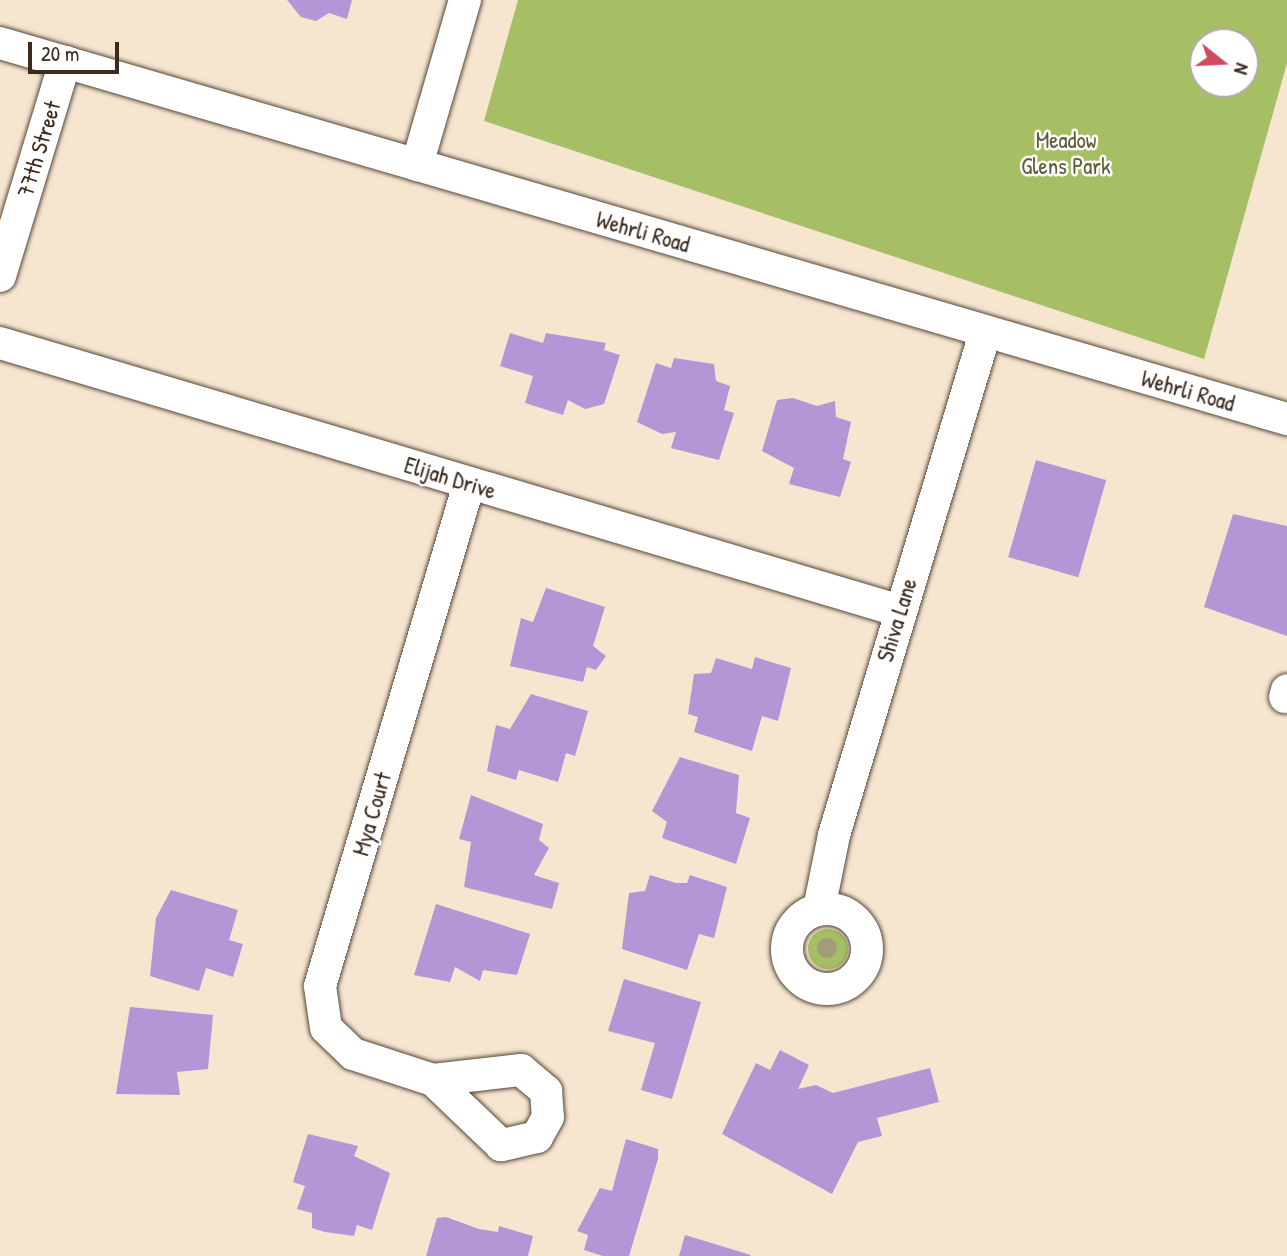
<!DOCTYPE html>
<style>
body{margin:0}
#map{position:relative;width:1287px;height:1256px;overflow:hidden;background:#f6e6d0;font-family:"Patrick Hand",sans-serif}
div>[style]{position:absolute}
.green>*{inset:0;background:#a6be64}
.round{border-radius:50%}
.building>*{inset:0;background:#b396d5;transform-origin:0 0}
.roads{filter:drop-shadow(0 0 2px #574639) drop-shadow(0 0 2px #574639)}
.minor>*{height:32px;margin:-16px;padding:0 16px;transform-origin:16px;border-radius:16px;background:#fff}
.minor>.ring{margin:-16px;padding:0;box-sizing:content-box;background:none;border:32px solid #fff;border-radius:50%}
.trees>*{width:20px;height:20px;margin:-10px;border-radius:50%;background:#a49b7b}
span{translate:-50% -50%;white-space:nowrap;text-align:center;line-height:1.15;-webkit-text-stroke:5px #fff;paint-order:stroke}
.park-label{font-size:23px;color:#605e36}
.street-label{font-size:23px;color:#3b2a1e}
.north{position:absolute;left:1189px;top:28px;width:70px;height:70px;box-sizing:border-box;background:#fff;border:2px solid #b1aaa5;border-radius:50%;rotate:108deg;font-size:19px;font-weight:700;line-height:28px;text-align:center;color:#3b2a1e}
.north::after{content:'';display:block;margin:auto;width:24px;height:32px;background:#d1495b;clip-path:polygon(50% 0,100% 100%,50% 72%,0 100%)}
.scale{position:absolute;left:28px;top:42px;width:91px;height:32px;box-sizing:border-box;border:4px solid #3b2a1e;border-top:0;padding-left:9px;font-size:21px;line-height:24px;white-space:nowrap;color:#3b2a1e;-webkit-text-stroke:5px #fff;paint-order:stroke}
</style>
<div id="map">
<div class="green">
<div style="clip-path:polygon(evenodd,518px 0,1287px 0,1287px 63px,1204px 359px,484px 121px,518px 0,1203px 42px,1245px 42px,1245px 84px,1203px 84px,1203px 42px)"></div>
<div class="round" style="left:808px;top:929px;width:40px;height:40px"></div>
</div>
<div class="building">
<div style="clip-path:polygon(287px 0,352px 0,347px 19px,329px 13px,316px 21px,301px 17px)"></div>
<div style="clip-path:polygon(510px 333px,543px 343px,546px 333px,606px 343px,604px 350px,620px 355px,604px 404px,585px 409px,568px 400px,563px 415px,525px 403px,533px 376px,500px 366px)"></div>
<div style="clip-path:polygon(674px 358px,714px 364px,716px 381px,730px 386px,724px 410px,734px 413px,719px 460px,671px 448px,676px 432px,662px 434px,637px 422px,656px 363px,671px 368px)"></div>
<div style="clip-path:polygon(793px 398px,817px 406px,835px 401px,836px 417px,851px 422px,843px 459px,851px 462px,840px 497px,789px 484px,794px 468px,762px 451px,777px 400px)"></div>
<div style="left:1036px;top:460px;width:73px;height:101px;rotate:16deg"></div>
<div style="clip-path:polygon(1233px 514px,1287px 526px,1287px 636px,1204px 607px)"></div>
<div style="clip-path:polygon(546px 588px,605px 607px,593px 646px,606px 656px,596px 670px,587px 667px,583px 682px,510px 666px,521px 618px,533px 622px)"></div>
<div style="clip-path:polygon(755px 657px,791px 668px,778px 721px,762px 716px,752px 751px,694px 732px,698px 717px,688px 714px,694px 674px,711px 673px,716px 658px,752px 669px)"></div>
<div style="clip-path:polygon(531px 694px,588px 711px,575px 756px,566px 753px,558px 782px,519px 770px,516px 780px,487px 771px,496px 725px,510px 729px)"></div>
<div style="clip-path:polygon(680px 757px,739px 775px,736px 813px,750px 818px,736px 864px,662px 838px,667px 822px,652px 811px)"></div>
<div style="clip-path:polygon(471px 795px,543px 824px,539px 840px,549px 848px,534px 875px,559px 883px,552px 909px,464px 887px,471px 842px,459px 839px)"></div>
<div style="clip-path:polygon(650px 875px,676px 883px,687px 883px,690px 875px,727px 887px,714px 938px,699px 934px,687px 970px,622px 949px,629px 893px,645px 891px)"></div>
<div style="clip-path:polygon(171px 890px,238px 910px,229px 940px,243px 944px,233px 977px,206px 968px,199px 991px,150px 976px,156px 918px)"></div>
<div style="clip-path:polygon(436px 904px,530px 934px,517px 975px,483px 970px,480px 981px,455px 967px,450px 982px,414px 975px)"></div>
<div style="clip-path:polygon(624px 979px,701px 1002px,672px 1099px,641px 1090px,655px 1043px,608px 1031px)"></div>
<div style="clip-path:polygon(130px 1007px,213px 1015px,208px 1069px,177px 1072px,180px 1095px,116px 1094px)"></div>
<div style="clip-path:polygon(780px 1050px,809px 1065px,798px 1089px,816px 1085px,833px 1093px,930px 1068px,939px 1102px,877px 1118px,882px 1136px,858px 1142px,832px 1194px,722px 1134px,756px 1063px,770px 1070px)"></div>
<div style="clip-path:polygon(308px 1134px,358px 1146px,354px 1156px,390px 1173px,372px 1230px,357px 1225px,354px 1236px,325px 1232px,312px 1228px,312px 1213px,297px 1209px,305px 1186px,293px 1182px)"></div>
<div style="clip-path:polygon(626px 1139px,658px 1149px,658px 1159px,629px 1256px,603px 1256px,584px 1250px,588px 1235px,577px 1231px,600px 1188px,612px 1191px)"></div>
<div style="clip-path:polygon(446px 1217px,479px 1229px,498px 1232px,499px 1226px,533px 1236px,528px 1256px,426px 1256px,437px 1218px)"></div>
<div style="clip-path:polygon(685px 1235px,751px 1255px,750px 1256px,679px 1256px)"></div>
</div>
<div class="roads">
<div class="minor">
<div style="left:0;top:43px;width:1341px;rotate:16.29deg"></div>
<div style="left:417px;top:165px;width:172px;rotate:-73.8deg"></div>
<div style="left:0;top:276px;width:224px;rotate:-73.1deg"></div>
<div style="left:0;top:343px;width:939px;rotate:16.58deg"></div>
<div style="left:1285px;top:697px;width:7px;rotate:-74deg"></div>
<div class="ring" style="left:787px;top:909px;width:48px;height:48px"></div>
<div style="left:819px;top:909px;width:76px;rotate:-78.5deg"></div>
<div style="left:834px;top:835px;width:524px;rotate:-73.26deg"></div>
<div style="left:433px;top:1080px;width:89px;rotate:-6.5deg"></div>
<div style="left:521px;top:1070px;width:33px;rotate:40deg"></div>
<div style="left:546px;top:1091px;width:26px;rotate:86deg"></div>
<div style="left:548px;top:1117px;width:23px;rotate:119deg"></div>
<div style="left:537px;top:1137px;width:37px;rotate:167deg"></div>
<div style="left:501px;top:1145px;width:94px;rotate:-136.3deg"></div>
<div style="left:433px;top:1080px;width:84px;rotate:-162deg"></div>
<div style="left:353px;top:1054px;width:37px;rotate:-136deg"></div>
<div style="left:326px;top:1028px;width:42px;rotate:-98.1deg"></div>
<div style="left:320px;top:986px;width:524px;rotate:-73.47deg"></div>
</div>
</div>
<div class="trees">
<div style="left:827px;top:948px"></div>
</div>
<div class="park-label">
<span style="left:1066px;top:153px">Meadow<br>Glens Park</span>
</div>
<div class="street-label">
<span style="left:39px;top:149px;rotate:-73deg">77th Street</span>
<span style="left:643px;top:232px;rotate:16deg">Wehrli Road</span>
<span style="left:1188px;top:391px;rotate:16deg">Wehrli Road</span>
<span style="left:450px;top:478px;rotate:17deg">Elijah Drive</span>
<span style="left:897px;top:620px;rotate:-73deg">Shiva Lane</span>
<span style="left:372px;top:814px;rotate:-74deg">Mya Court</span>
</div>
<div class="north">N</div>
<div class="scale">20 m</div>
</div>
